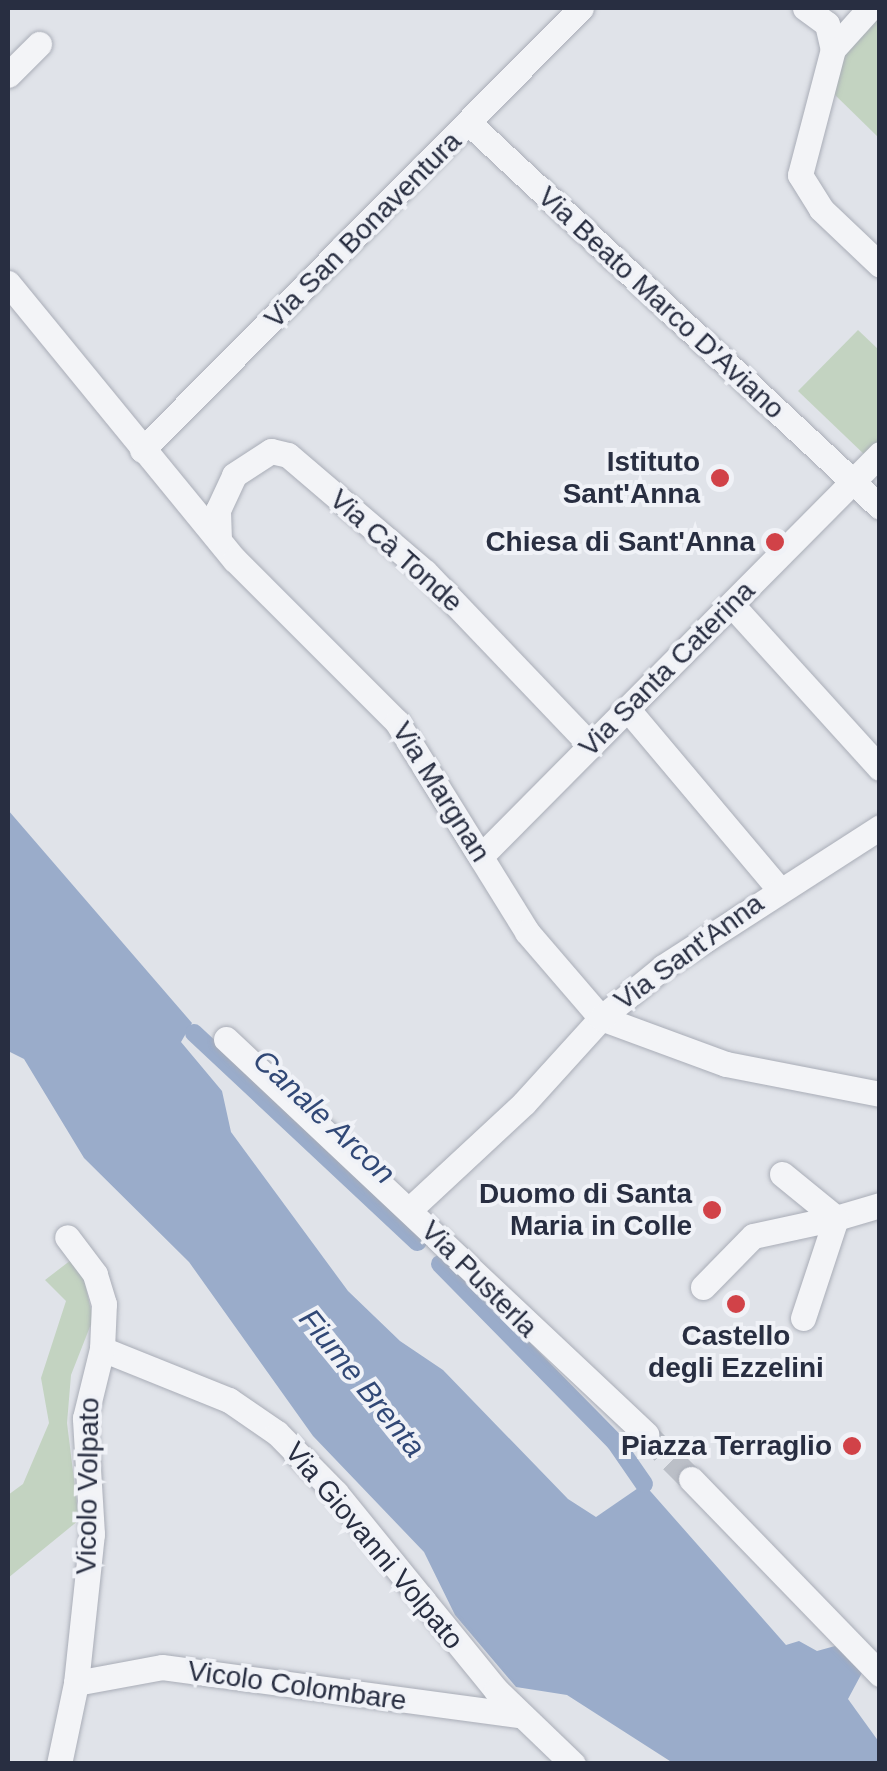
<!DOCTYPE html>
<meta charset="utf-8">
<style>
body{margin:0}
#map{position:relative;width:887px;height:1771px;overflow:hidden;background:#e0e3e9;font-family:Helvetica,sans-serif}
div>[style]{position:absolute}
.green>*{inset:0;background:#c3d3c1}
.water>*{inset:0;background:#9aacca}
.canal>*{height:18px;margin:-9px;padding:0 9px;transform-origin:9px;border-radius:9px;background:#9aacca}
.minor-tunnel>*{height:25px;margin-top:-12.5px;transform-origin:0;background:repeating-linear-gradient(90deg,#bbbfc7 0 25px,transparent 0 37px)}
.roads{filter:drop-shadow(0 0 2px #a9adb7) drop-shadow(0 0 2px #a9adb7)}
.minor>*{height:25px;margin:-12.5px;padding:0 12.5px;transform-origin:12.5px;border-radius:12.5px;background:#f3f4f7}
.dots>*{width:28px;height:28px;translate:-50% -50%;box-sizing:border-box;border:5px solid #f0f2f7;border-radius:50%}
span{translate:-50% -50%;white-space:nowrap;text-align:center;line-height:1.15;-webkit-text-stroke:8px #f0f2f7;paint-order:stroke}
.street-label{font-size:28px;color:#282e41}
.poi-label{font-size:28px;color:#282e41;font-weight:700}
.right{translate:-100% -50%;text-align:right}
.water-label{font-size:30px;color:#314876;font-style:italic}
.frame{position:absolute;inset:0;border:10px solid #282e41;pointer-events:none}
</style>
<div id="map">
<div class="green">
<div style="clip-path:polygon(879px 8px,879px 138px,832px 92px,840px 51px)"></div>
<div style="clip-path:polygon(858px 330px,879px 350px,879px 446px,868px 458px,798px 391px)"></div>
<div style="clip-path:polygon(71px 1260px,84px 1279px,93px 1319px,71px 1375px,67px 1423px,79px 1520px,8px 1578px,8px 1495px,23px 1484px,49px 1423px,41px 1378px,66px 1301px,45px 1280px)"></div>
</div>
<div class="water">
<div style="clip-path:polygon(8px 810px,192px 1023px,181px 1042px,222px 1091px,231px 1132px,348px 1291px,400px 1341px,443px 1370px,568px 1499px,596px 1517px,644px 1484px,786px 1645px,799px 1641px,817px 1651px,835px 1646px,863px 1671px,848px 1699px,879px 1742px,879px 1763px,673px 1763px,567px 1695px,516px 1687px,455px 1615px,424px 1552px,313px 1436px,189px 1262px,84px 1158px,24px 1059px,8px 1051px)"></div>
</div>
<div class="canal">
<div style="left:194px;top:1033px;width:306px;rotate:43.1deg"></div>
<div style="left:440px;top:1264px;width:250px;rotate:45.5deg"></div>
<div style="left:615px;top:1442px;width:51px;rotate:55.4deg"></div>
</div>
<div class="minor-tunnel">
<div style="left:646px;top:1434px;width:64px;rotate:45deg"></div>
</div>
<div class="roads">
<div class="minor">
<div style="left:805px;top:8px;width:27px;rotate:36deg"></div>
<div style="left:827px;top:24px;width:26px;rotate:77deg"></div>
<div style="left:870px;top:8px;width:55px;rotate:132.1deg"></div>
<div style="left:833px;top:49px;width:130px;rotate:104.7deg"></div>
<div style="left:800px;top:175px;width:40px;rotate:58deg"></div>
<div style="left:821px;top:209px;width:81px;rotate:43.5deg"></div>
<div style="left:8px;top:75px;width:44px;rotate:-45deg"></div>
<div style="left:469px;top:123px;width:562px;rotate:43.05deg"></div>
<div style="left:8px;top:283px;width:358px;rotate:50.7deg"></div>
<div style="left:235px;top:560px;width:229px;rotate:45deg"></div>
<div style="left:397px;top:722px;width:247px;rotate:58.2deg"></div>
<div style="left:527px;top:932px;width:113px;rotate:49.3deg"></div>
<div style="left:601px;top:1018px;width:133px;rotate:20.2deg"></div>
<div style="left:726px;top:1064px;width:157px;rotate:11deg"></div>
<div style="left:142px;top:450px;width:623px;rotate:-45.2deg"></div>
<div style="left:219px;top:540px;width:30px;rotate:-92deg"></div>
<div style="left:218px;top:510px;width:38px;rotate:-65deg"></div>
<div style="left:234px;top:475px;width:44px;rotate:-33deg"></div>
<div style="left:271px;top:451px;width:17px;rotate:13deg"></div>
<div style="left:288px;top:455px;width:180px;rotate:40.5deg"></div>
<div style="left:425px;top:572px;width:240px;rotate:46.3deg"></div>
<div style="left:732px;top:605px;width:220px;rotate:47.8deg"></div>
<div style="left:630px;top:712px;width:230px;rotate:49.9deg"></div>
<div style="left:482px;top:855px;width:565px;rotate:-45.22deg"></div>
<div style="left:226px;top:1039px;width:577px;rotate:43.24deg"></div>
<div style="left:782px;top:1174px;width:70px;rotate:39.2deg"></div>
<div style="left:836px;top:1218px;width:46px;rotate:-16.5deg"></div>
<div style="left:409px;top:1210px;width:157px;rotate:-42.9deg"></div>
<div style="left:524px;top:1103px;width:115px;rotate:-47.8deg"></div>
<div style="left:601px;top:1018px;width:80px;rotate:-39.4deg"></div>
<div style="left:663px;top:967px;width:258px;rotate:-32.8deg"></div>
<div style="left:703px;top:1287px;width:71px;rotate:-45.6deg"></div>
<div style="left:753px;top:1236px;width:85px;rotate:-12.2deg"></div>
<div style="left:803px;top:1318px;width:105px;rotate:-71.7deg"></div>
<div style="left:102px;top:1349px;width:137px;rotate:21.9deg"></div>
<div style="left:229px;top:1400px;width:58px;rotate:34.5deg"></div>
<div style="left:277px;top:1433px;width:84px;rotate:45.5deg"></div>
<div style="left:336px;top:1493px;width:254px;rotate:50.9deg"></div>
<div style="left:496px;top:1690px;width:107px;rotate:43.9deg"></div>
<div style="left:691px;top:1479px;width:272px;rotate:45.9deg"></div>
<div style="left:76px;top:1683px;width:87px;rotate:-10.5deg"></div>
<div style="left:162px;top:1667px;width:360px;rotate:7.7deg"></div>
<div style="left:59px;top:1764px;width:83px;rotate:-78.1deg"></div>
<div style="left:76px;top:1683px;width:150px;rotate:-83.9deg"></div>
<div style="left:92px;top:1534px;width:116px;rotate:-93.5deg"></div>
<div style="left:85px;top:1418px;width:71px;rotate:-76.2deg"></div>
<div style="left:102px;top:1349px;width:45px;rotate:-87.5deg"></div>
<div style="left:104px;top:1304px;width:31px;rotate:-107deg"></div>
<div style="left:95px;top:1274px;width:46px;rotate:-127.1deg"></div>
</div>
</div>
<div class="dots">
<div style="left:720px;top:478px;background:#d14248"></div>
<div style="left:775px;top:542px;background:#d14248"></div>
<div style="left:712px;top:1210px;background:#d14248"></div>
<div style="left:736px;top:1304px;background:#d14248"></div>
<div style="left:852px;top:1446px;background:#d14248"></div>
</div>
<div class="street-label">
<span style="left:363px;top:230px;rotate:-45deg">Via San Bonaventura</span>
<span style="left:661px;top:303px;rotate:43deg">Via Beato Marco D'Aviano</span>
<span style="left:396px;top:551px;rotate:42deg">Via Cà Tonde</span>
<span style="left:667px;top:669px;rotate:-45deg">Via Santa Caterina</span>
<span style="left:441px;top:792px;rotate:58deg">Via Margnan</span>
<span style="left:689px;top:952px;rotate:-36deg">Via Sant'Anna</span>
<span style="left:479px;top:1279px;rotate:45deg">Via Pusterla</span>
<span style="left:88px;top:1486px;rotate:-89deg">Vicolo Volpato</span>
<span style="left:374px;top:1546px;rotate:50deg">Via Giovanni Volpato</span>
<span style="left:297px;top:1686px;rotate:8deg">Vicolo Colombare</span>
</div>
<div class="poi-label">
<span class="right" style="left:700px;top:478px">Istituto<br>Sant'Anna</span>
<span class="right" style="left:755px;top:542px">Chiesa di Sant'Anna</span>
<span class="right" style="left:692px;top:1210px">Duomo di Santa<br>Maria in Colle</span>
<span style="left:736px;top:1352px">Castello<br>degli Ezzelini</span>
<span class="right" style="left:832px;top:1446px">Piazza Terraglio</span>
</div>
<div class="water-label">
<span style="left:324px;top:1117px;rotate:43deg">Canale Arcon</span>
<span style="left:362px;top:1383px;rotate:51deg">Fiume Brenta</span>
</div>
<div class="frame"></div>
</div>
